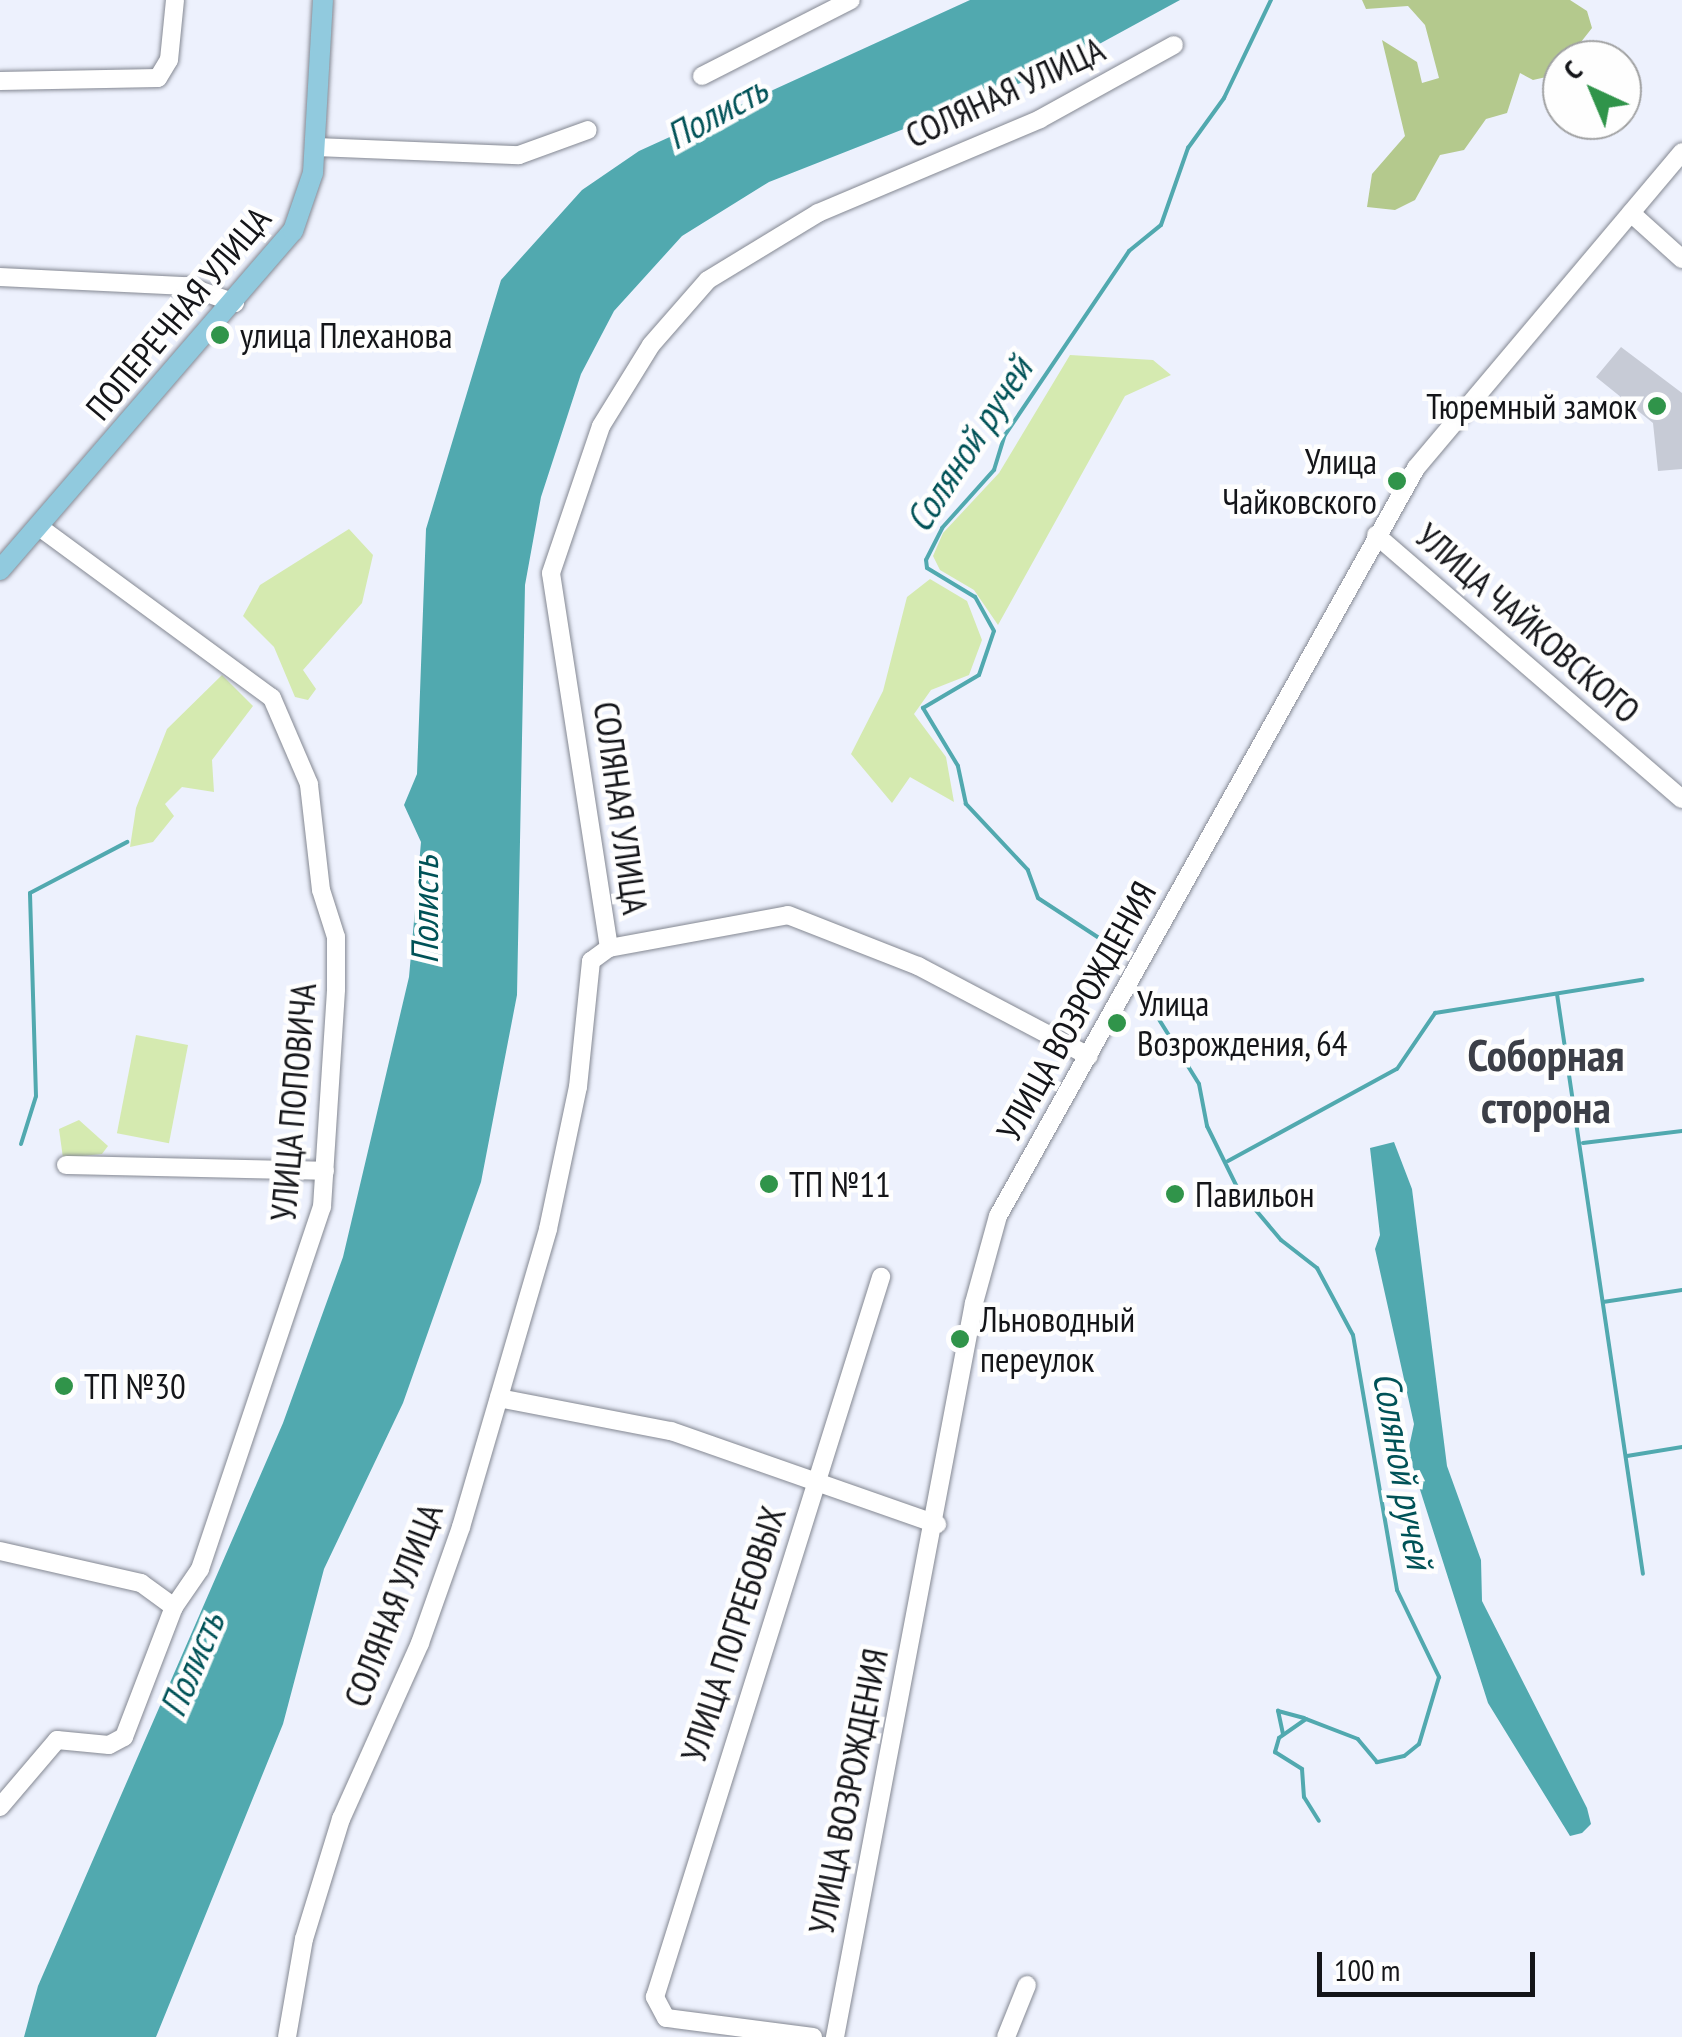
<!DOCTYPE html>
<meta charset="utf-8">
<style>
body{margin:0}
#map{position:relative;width:1682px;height:2037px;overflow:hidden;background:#edf1fd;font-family:"PT Sans Narrow",sans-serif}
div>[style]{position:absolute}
.green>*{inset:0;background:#d5eab0;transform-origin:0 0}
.forest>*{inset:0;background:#b4c98d}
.water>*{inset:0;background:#51a9af}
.stream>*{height:4px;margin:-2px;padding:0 2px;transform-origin:2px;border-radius:2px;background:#51a9af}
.building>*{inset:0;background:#c7cbd6}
.roads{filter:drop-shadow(0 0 2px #848892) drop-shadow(0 0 2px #848892)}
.minor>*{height:18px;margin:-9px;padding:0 9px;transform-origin:9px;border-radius:9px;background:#fff}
.major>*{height:20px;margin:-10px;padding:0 10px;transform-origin:10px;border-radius:10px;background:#91cade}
.dots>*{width:28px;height:28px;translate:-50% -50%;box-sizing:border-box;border:5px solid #fefefe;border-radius:50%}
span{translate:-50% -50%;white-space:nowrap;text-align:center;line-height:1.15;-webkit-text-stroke:9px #fefefe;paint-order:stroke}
.street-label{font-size:35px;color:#141519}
.poi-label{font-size:35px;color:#141519}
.left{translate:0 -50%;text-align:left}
.right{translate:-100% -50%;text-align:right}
.water-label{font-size:38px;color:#005257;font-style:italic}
.district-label{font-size:45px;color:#3c3f48;font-weight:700}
.north{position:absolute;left:1542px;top:40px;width:100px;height:100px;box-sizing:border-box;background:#fefefe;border:2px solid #a0a1a2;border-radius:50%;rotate:316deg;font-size:28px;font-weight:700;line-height:40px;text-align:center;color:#141519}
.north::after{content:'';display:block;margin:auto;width:35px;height:45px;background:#30944a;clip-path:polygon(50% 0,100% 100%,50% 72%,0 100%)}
.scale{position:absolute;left:1317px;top:1952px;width:218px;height:45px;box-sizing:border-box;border:5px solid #141519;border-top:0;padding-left:12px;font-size:30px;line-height:35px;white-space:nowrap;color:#141519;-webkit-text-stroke:8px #fefefe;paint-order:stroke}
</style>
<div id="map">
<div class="green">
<div style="clip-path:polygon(1070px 355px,1153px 360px,1171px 375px,1125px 396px,998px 625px,974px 590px,940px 570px,933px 556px,943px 533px,999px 473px)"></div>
<div style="clip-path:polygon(349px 529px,373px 555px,362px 603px,303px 670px,316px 689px,308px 700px,295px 697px,274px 647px,243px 616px,260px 585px)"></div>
<div style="clip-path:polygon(930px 579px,967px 601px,982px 640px,969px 675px,931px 690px,914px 714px,946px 757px,954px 802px,910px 777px,892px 803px,851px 754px,883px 691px,907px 597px)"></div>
<div style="clip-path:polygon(222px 675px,253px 706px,212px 760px,214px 792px,182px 787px,165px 804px,174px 816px,153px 842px,130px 847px,136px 808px,167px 729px)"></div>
<div style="left:136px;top:1035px;width:53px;height:100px;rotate:11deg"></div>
<div style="clip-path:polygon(79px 1120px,108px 1146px,102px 1154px,63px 1158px,59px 1129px)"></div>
</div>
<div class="forest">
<div style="clip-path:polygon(1362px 0,1570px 0,1587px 11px,1592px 28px,1555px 75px,1533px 80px,1520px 73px,1507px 113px,1486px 119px,1464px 150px,1440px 155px,1415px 200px,1395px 210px,1367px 207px,1372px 174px,1405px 136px,1382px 40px,1417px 62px,1422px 83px,1439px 78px,1425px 25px,1408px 6px,1366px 9px)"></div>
</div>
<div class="water">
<div style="clip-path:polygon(970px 0,1180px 0,1046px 73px,769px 182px,682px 236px,614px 311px,581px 374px,541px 497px,525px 585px,517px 995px,481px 1182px,403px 1403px,324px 1569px,283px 1724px,156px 2037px,24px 2037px,38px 1986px,283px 1423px,343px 1257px,409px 977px,421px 842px,404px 805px,417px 774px,426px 529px,501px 280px,582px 190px,639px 151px)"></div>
<div style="clip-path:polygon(1394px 1142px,1412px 1189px,1447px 1466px,1481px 1560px,1482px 1601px,1587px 1808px,1591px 1824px,1582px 1833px,1570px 1836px,1488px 1703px,1408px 1452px,1414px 1424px,1375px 1249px,1380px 1235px,1370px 1148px)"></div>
</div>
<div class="stream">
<div style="left:1122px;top:953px;width:100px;rotate:-146.8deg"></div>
<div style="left:1038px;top:898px;width:30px;rotate:-110deg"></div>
<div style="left:1028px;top:870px;width:91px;rotate:-133.2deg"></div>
<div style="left:966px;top:804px;width:39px;rotate:-102deg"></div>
<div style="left:958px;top:766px;width:68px;rotate:-121.1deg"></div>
<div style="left:923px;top:708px;width:65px;rotate:-30.5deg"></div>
<div style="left:979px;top:675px;width:46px;rotate:-71.2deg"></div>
<div style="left:994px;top:631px;width:39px;rotate:-119deg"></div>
<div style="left:975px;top:597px;width:56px;rotate:-148.9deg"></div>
<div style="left:927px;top:568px;width:8px;rotate:-97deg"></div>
<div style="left:926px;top:560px;width:36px;rotate:-63deg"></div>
<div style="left:942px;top:528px;width:78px;rotate:-48.1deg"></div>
<div style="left:994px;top:470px;width:37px;rotate:-73deg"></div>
<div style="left:1005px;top:435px;width:222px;rotate:-56deg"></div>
<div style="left:1129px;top:251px;width:41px;rotate:-39.1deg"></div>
<div style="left:1161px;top:225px;width:82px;rotate:-70.7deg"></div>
<div style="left:1188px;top:148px;width:62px;rotate:-54.2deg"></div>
<div style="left:1224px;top:98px;width:109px;rotate:-64.4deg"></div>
<div style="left:1142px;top:992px;width:108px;rotate:58.2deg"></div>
<div style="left:1199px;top:1084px;width:43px;rotate:79.2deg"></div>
<div style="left:1207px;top:1126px;width:70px;rotate:63.8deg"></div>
<div style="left:1238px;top:1189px;width:67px;rotate:49.9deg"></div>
<div style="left:1281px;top:1240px;width:46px;rotate:37.9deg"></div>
<div style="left:1317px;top:1268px;width:76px;rotate:61.8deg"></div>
<div style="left:1353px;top:1335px;width:259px;rotate:80.2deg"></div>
<div style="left:1397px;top:1590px;width:97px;rotate:64.2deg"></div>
<div style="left:1439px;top:1677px;width:70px;rotate:106.6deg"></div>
<div style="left:1419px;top:1744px;width:19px;rotate:141deg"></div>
<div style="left:1404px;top:1756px;width:28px;rotate:167deg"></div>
<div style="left:1377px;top:1762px;width:30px;rotate:-130deg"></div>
<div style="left:1358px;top:1739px;width:56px;rotate:-159deg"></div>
<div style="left:1306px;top:1719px;width:33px;rotate:145deg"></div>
<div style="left:1279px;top:1738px;width:15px;rotate:106deg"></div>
<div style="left:1275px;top:1752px;width:32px;rotate:32deg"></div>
<div style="left:1302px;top:1769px;width:28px;rotate:86deg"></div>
<div style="left:1304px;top:1797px;width:28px;rotate:58deg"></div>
<div style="left:1557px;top:994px;width:586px;rotate:81.57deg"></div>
<div style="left:1583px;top:1143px;width:100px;rotate:-6.9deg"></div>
<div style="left:21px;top:1144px;width:50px;rotate:-72.6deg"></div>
<div style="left:36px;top:1096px;width:203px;rotate:-91.7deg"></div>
<div style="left:30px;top:893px;width:110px;rotate:-27.7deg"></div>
<div style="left:1228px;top:1161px;width:192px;rotate:-28.6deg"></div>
<div style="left:1397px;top:1069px;width:68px;rotate:-55.8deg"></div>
<div style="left:1435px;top:1013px;width:210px;rotate:-9.1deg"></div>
<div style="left:1603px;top:1302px;width:80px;rotate:-8.6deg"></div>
<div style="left:1627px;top:1456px;width:56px;rotate:-9.3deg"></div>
<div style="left:1283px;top:1734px;width:24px;rotate:-102deg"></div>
<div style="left:1278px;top:1711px;width:27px;rotate:15deg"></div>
</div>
<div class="building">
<div style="clip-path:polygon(1621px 347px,1682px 393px,1682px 469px,1658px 471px,1653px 423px,1596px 377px)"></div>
</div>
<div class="roads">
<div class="minor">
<div style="left:702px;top:76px;width:167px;rotate:-27deg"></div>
<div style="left:0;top:81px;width:158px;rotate:-1.1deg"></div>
<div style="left:158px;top:78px;width:21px;rotate:-59deg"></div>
<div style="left:169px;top:60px;width:60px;rotate:-84.3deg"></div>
<div style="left:316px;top:147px;width:203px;rotate:2.3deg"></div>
<div style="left:519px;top:155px;width:73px;rotate:-19.9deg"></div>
<div style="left:1631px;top:213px;width:69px;rotate:42deg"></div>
<div style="left:0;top:277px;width:187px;rotate:2.8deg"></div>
<div style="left:187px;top:286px;width:51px;rotate:19.5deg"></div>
<div style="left:1376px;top:535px;width:404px;rotate:40.8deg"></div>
<div style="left:609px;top:948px;width:182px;rotate:-10.4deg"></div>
<div style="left:788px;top:915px;width:140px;rotate:21.4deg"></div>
<div style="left:918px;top:966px;width:193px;rotate:27.8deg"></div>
<div style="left:66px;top:1165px;width:259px;rotate:1.3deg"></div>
<div style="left:499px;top:1398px;width:175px;rotate:10.9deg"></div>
<div style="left:671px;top:1431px;width:282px;rotate:19.3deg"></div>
<div style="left:0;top:1551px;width:145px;rotate:12.8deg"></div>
<div style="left:141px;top:1583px;width:41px;rotate:36deg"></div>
<div style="left:0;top:1807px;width:88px;rotate:-49.6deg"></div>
<div style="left:57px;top:1740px;width:52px;rotate:5.5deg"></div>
<div style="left:109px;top:1745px;width:17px;rotate:-28deg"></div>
<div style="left:124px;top:1737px;width:139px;rotate:-69deg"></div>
<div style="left:174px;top:1607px;width:46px;rotate:-55.6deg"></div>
<div style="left:200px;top:1569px;width:382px;rotate:-71.4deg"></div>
<div style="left:322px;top:1207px;width:218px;rotate:-86.3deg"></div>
<div style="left:336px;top:989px;width:52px;rotate:-90deg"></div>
<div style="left:336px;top:937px;width:49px;rotate:-107.7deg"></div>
<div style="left:321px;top:890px;width:107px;rotate:-96.5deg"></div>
<div style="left:309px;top:784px;width:94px;rotate:-113.3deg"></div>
<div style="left:272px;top:698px;width:290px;rotate:-143.7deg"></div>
<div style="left:287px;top:2037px;width:99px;rotate:-80.2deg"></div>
<div style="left:304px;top:1939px;width:126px;rotate:-72.9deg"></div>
<div style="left:341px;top:1819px;width:193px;rotate:-65.8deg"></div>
<div style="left:420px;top:1643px;width:123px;rotate:-70.5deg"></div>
<div style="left:461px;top:1527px;width:310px;rotate:-73.7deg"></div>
<div style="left:548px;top:1229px;width:145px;rotate:-78.1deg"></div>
<div style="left:578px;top:1087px;width:127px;rotate:-84.1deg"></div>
<div style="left:591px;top:961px;width:22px;rotate:-36deg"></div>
<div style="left:609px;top:948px;width:379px;rotate:-98.8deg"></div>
<div style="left:551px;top:573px;width:155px;rotate:-71.2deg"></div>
<div style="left:601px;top:426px;width:95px;rotate:-58.3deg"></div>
<div style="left:651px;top:345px;width:86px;rotate:-48.8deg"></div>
<div style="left:708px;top:280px;width:129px;rotate:-31.3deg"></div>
<div style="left:818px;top:213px;width:241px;rotate:-22.9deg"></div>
<div style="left:1040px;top:119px;width:153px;rotate:-28.9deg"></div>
<div style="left:813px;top:2037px;width:148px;rotate:-172.6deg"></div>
<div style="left:666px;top:2018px;width:24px;rotate:-118deg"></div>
<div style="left:655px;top:1997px;width:755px;rotate:-72.57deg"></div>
<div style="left:835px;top:2037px;width:747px;rotate:-79.28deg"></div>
<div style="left:974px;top:1303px;width:90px;rotate:-74.6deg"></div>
<div style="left:998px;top:1216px;width:857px;rotate:-60.8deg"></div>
<div style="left:1416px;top:468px;width:413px;rotate:-49.9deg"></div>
<div style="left:1006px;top:2037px;width:56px;rotate:-68deg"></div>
</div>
<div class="major">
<div style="left:0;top:570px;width:448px;rotate:-49.2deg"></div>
<div style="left:293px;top:231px;width:61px;rotate:-71deg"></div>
<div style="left:313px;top:173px;width:173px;rotate:-86.7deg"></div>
</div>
</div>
<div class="dots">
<div style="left:220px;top:335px;background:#30944a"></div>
<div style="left:1657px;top:406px;background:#30944a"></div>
<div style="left:1397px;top:481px;background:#30944a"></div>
<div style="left:1117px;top:1023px;background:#30944a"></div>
<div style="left:769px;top:1184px;background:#30944a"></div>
<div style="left:1175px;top:1194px;background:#30944a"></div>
<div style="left:960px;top:1339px;background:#30944a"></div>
<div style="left:64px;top:1386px;background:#30944a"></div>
</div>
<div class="street-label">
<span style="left:1005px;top:92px;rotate:-25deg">СОЛЯНАЯ УЛИЦА</span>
<span style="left:178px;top:313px;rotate:-50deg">ПОПЕРЕЧНАЯ УЛИЦА</span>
<span style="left:1528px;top:623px;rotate:41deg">УЛИЦА ЧАЙКОВСКОГО</span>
<span style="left:621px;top:808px;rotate:82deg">СОЛЯНАЯ УЛИЦА</span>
<span style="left:1076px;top:1011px;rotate:-61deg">УЛИЦА ВОЗРОЖДЕНИЯ</span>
<span style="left:293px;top:1102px;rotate:-85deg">УЛИЦА ПОПОВИЧА</span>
<span style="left:393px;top:1605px;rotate:-69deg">СОЛЯНАЯ УЛИЦА</span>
<span style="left:733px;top:1634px;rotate:-72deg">УЛИЦА ПОГРЕБОВЫХ</span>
<span style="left:848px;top:1791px;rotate:-79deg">УЛИЦА ВОЗРОЖДЕНИЯ</span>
</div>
<div class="poi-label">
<span class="left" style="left:240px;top:335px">улица Плеханова</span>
<span class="right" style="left:1637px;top:406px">Тюремный замок</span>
<span class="right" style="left:1377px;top:481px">Улица<br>Чайковского</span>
<span class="left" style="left:1137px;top:1023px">Улица<br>Возрождения, 64</span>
<span class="left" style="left:789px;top:1184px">ТП №11</span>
<span class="left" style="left:1195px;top:1194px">Павильон</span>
<span class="left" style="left:980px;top:1339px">Льноводный<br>переулок</span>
<span class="left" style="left:84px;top:1386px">ТП №30</span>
</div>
<div class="water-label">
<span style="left:716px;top:112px;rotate:-29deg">Полисть</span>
<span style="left:968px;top:444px;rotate:-57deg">Соляной ручей</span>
<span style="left:424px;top:910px;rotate:-90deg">Полисть</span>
<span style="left:1404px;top:1470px;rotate:80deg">Соляной ручей</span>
<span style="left:191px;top:1664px;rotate:-67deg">Полисть</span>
</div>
<div class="district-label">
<span style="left:1546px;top:1081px">Соборная<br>сторона</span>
</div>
<div class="north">С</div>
<div class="scale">100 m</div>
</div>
